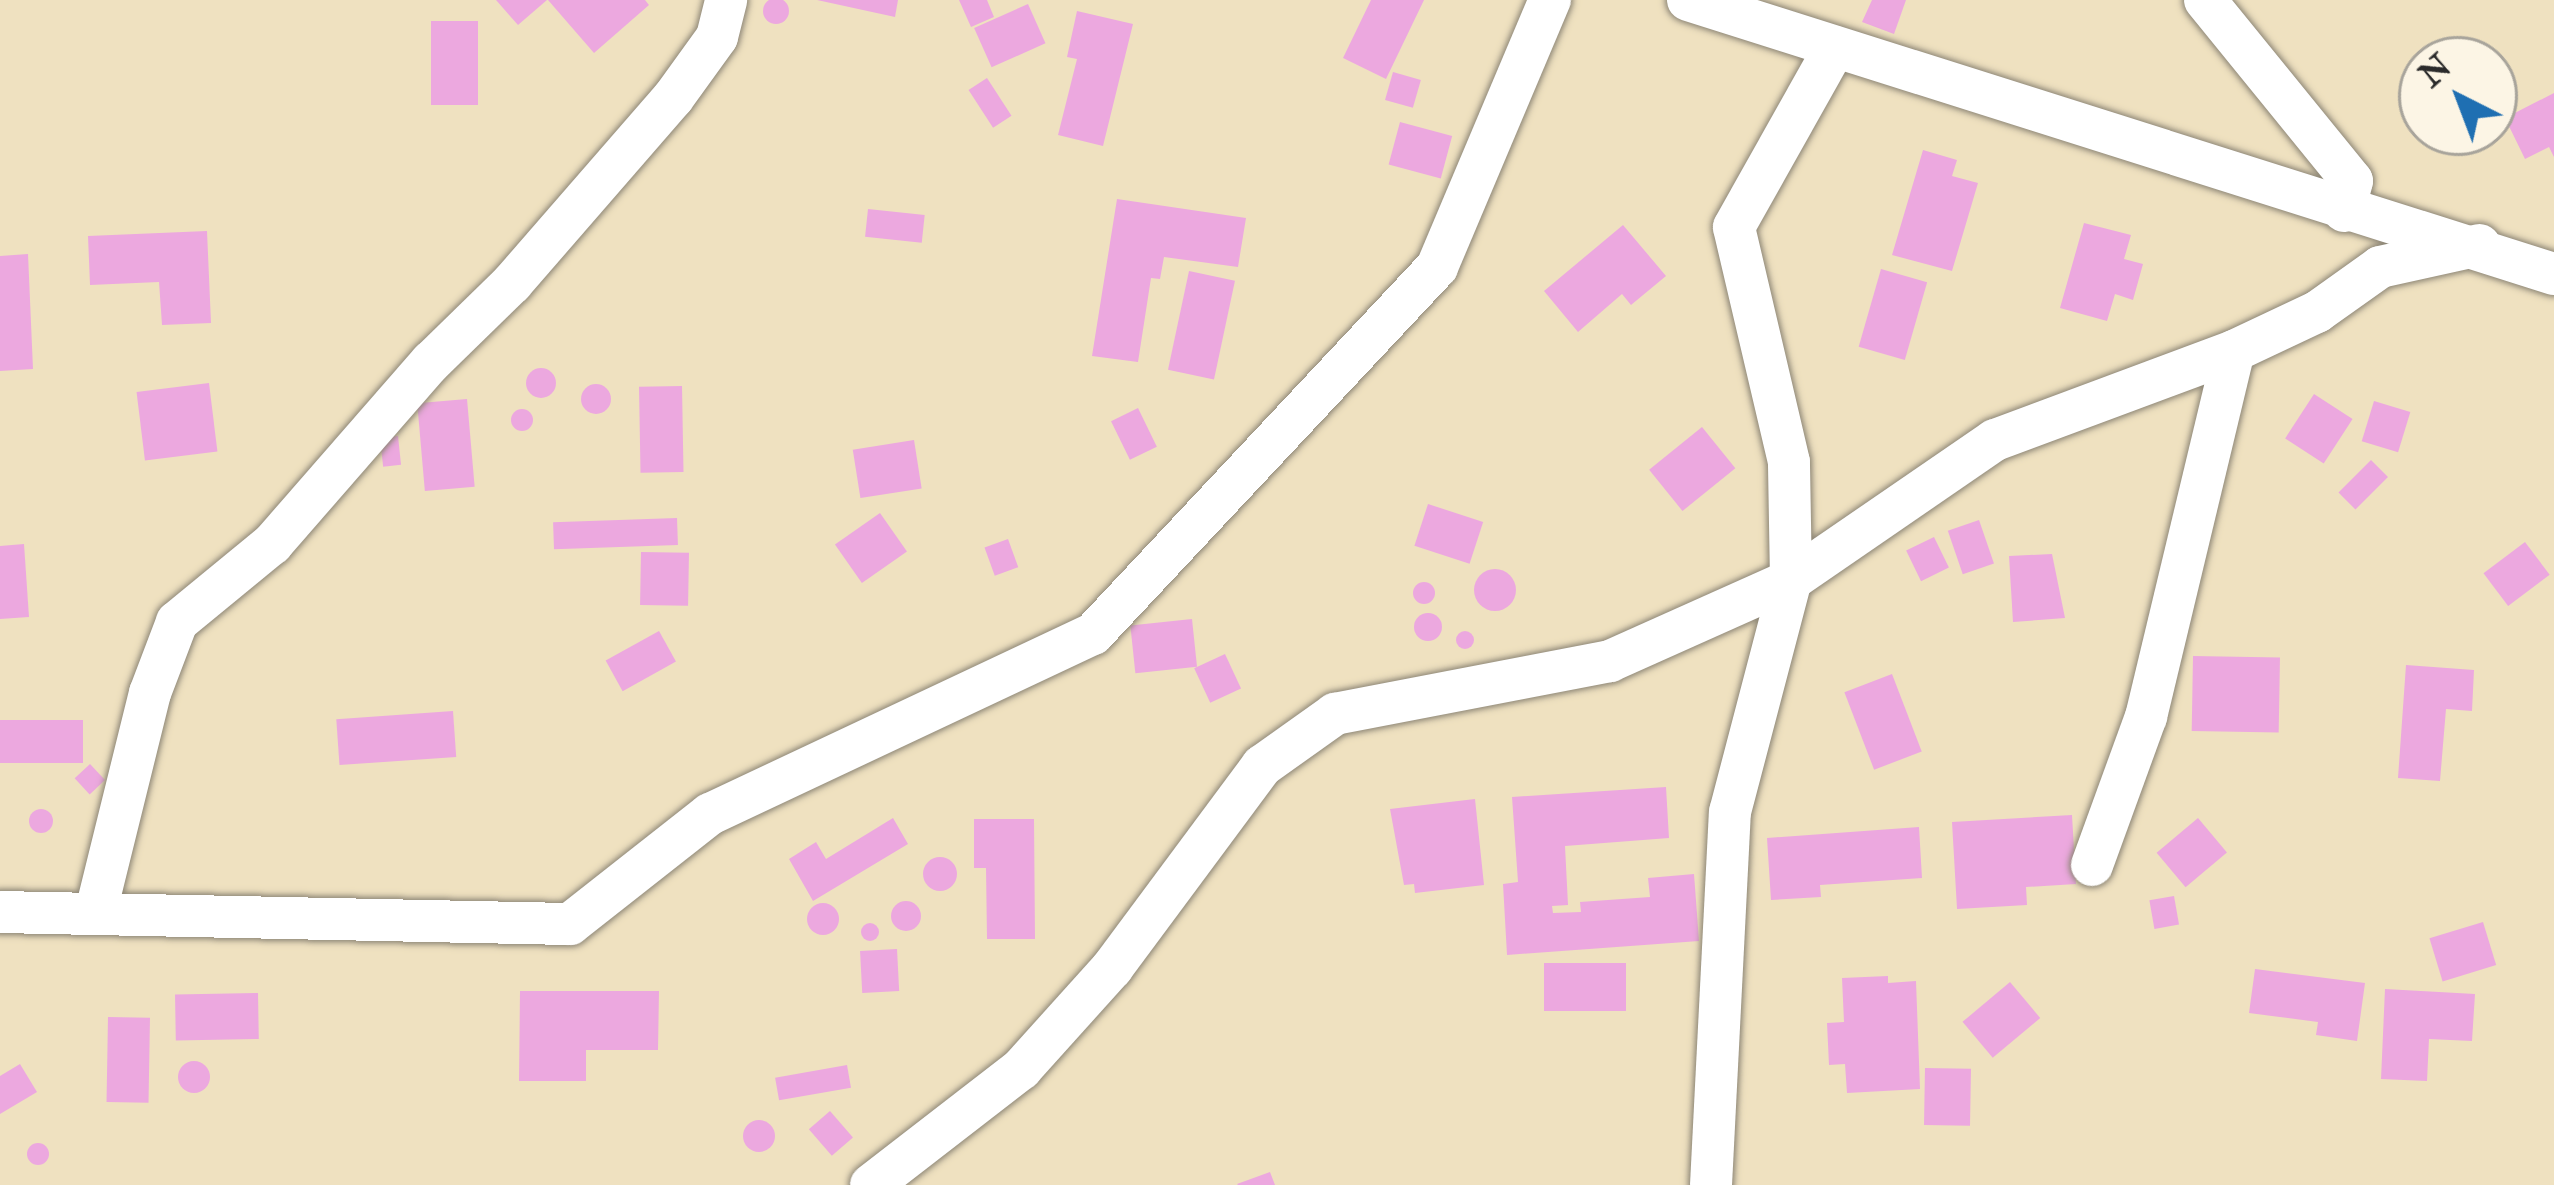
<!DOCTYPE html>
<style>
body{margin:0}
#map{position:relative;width:2554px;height:1185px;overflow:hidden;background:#efe1c0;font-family:"IM FELL Double Pica",serif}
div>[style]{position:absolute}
.building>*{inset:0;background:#eca8df;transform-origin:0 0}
.round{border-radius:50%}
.roads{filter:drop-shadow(0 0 3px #8d8676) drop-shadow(0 0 3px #8d8676)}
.street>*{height:42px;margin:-21px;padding:0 21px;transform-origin:21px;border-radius:21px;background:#fff}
span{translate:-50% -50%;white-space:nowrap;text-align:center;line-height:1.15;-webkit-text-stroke:9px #fcf5e5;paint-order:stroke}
.north{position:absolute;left:2398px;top:36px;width:120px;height:120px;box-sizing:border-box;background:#fcf5e5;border:3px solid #a8a49b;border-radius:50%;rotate:318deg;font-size:33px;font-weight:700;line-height:48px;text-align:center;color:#2b2b2b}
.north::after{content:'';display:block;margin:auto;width:42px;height:54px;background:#1f6fb2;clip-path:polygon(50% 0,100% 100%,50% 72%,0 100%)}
</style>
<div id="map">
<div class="building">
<div class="round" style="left:763px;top:-2px;width:26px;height:26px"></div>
<div style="clip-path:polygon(496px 0,547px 0,518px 25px)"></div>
<div style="clip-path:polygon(548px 0,645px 0,649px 5px,594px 53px)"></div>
<div style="clip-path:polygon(817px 0,898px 0,895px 17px)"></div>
<div style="clip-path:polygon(959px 0,987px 0,994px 17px,971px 27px)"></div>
<div style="clip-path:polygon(1371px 0,1424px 0,1386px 79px,1343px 58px)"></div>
<div style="clip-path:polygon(1872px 0,1906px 0,1894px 34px,1862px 22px)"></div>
<div style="left:1028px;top:4px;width:43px;height:59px;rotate:66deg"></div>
<div style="clip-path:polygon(1077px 11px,1133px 24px,1103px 146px,1058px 135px,1077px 59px,1067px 57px)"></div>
<div style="left:431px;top:21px;width:47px;height:84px"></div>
<div style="left:1393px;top:72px;width:29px;height:29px;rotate:16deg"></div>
<div style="left:987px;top:78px;width:45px;height:22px;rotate:57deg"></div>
<div style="clip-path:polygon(2554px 93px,2554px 157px,2549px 147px,2525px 159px,2505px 118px)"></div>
<div style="left:1400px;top:122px;width:54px;height:44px;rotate:15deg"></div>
<div style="clip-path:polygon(1923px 150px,1957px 160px,1952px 176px,1978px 183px,1952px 271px,1892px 255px)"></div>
<div style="clip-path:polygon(1117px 199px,1246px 218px,1238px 267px,1164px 257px,1160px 279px,1151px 278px,1138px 362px,1092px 356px)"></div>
<div style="left:868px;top:209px;width:57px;height:28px;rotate:6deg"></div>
<div style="clip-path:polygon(2084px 223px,2131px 235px,2124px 259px,2143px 264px,2133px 300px,2115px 294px,2107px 321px,2060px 308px)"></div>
<div style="clip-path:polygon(1623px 225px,1666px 276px,1631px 305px,1622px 294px,1578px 332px,1544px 291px)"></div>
<div style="clip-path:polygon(207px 231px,211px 323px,162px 325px,159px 282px,90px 285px,88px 236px)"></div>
<div style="clip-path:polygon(28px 254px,33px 369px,0 371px,0 256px)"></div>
<div style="left:1881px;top:269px;width:48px;height:81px;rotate:16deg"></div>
<div style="left:1189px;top:271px;width:47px;height:101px;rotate:12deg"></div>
<div class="round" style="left:526px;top:368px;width:30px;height:30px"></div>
<div style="left:209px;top:383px;width:69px;height:73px;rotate:83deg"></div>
<div class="round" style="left:581px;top:384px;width:30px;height:30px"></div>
<div style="left:682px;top:386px;width:86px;height:43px;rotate:89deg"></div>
<div style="left:2314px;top:394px;width:46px;height:53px;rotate:33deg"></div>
<div style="left:467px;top:399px;width:88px;height:50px;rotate:85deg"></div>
<div style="left:2374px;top:401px;width:38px;height:42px;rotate:17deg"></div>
<div style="left:1138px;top:408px;width:43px;height:30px;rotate:64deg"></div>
<div class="round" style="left:511px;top:409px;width:22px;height:22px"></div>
<div style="left:1702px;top:427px;width:53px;height:68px;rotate:51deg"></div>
<div style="left:398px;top:436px;width:29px;height:18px;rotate:84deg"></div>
<div style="left:914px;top:440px;width:49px;height:62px;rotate:81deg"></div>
<div style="left:2371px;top:460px;width:24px;height:46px;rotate:45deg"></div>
<div style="left:1428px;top:504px;width:58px;height:44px;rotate:18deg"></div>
<div style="left:880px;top:513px;width:47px;height:55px;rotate:55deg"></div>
<div style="left:677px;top:518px;width:27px;height:124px;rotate:88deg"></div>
<div style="left:1979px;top:520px;width:46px;height:33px;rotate:71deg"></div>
<div style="left:1934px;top:537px;width:34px;height:31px;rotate:64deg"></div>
<div style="left:1008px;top:539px;width:30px;height:25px;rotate:70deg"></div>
<div style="left:2525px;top:542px;width:41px;height:52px;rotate:53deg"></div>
<div style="clip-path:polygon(24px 544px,29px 617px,0 619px,0 546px)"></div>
<div style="left:641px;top:552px;width:48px;height:53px;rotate:1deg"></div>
<div style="clip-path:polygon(2052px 554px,2065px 618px,2013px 622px,2009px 556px)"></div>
<div class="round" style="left:1474px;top:569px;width:42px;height:42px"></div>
<div class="round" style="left:1413px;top:582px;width:22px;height:22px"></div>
<div class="round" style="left:1414px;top:613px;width:28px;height:28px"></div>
<div style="left:1192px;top:619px;width:48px;height:62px;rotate:84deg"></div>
<div style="left:659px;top:631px;width:35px;height:61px;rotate:61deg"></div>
<div class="round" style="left:1456px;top:631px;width:18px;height:18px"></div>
<div style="left:1225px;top:654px;width:38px;height:34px;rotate:65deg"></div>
<div style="left:2193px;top:656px;width:87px;height:75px;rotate:1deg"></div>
<div style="clip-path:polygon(2406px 665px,2474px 670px,2472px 711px,2446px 709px,2440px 781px,2398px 778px)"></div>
<div style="left:1892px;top:674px;width:83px;height:51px;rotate:69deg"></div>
<div style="left:453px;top:711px;width:46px;height:117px;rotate:86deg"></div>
<div style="left:0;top:720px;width:83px;height:43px"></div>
<div style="left:90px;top:764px;width:22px;height:21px;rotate:47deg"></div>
<div style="clip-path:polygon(1666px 787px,1669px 838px,1565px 846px,1568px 905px,1552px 906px,1553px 913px,1581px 912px,1580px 902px,1650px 897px,1648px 878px,1694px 874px,1699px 941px,1507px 955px,1503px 884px,1518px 882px,1512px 797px)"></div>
<div style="clip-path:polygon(1475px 799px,1484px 885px,1415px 893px,1414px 884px,1404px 885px,1390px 809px)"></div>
<div class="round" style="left:29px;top:809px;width:24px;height:24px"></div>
<div style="clip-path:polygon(2072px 815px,2076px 884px,2026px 887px,2027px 905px,1957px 909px,1952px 822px)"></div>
<div style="clip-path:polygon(893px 818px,908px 844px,813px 901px,789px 859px,816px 842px,826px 859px)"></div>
<div style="left:2198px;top:818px;width:45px;height:54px;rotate:50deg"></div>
<div style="clip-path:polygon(974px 819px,1034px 819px,1035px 939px,987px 939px,986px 868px,974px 868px)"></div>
<div style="clip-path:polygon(1919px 827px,1922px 878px,1820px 885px,1821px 897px,1771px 900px,1767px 838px)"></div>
<div class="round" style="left:923px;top:857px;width:34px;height:34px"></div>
<div style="left:2174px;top:896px;width:29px;height:25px;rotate:80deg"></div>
<div class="round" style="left:891px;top:901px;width:30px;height:30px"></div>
<div class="round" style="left:807px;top:903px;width:32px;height:32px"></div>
<div style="left:2483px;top:922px;width:45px;height:56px;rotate:73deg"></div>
<div class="round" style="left:861px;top:923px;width:18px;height:18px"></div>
<div style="left:897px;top:949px;width:42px;height:37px;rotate:87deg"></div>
<div style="left:1626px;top:963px;width:48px;height:82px;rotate:90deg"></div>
<div style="clip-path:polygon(2255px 969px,2365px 983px,2357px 1041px,2316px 1035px,2318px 1022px,2249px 1013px)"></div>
<div style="clip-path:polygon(1888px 976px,1888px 983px,1916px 981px,1920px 1089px,1847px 1093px,1845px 1064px,1829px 1065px,1827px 1023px,1844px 1022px,1842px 978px)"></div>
<div style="left:2010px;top:982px;width:47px;height:62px;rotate:50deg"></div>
<div style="clip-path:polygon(2385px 989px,2475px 994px,2472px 1041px,2429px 1039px,2427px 1081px,2381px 1079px)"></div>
<div style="clip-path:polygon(520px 991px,659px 991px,658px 1050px,586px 1050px,586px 1081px,519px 1081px)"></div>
<div style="left:258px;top:993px;width:46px;height:83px;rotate:89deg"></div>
<div style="left:108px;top:1017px;width:42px;height:85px;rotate:1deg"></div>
<div class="round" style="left:178px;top:1061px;width:32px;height:32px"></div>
<div style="clip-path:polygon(20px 1064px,37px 1092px,0 1114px,0 1076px)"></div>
<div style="left:847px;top:1065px;width:23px;height:73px;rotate:80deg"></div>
<div style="left:1925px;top:1068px;width:46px;height:57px;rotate:1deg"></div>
<div style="left:830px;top:1111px;width:35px;height:28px;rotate:49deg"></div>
<div class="round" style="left:743px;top:1120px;width:32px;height:32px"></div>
<div class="round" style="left:27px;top:1143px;width:22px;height:22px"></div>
<div style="clip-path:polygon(1270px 1172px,1275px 1185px,1238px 1185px,1237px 1184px)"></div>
</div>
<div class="roads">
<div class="street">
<div style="left:1688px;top:0;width:908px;rotate:17.56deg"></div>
<div style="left:2205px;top:0;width:233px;rotate:50.9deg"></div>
<div style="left:2352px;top:181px;width:31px;rotate:105deg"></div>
<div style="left:2092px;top:865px;width:158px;rotate:-70deg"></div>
<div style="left:2146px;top:717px;width:376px;rotate:-76.5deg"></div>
<div style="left:96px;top:911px;width:225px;rotate:-76.1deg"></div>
<div style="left:150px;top:693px;width:76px;rotate:-69.2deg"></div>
<div style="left:177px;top:622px;width:123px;rotate:-39.4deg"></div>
<div style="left:272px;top:544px;width:242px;rotate:-48.9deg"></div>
<div style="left:431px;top:362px;width:113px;rotate:-44.3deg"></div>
<div style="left:512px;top:283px;width:245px;rotate:-49deg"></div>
<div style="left:673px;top:98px;width:75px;rotate:-54.2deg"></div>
<div style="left:717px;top:37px;width:38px;rotate:-76deg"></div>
<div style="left:0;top:912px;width:570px;rotate:1.21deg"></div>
<div style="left:570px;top:924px;width:178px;rotate:-38.2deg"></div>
<div style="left:710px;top:814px;width:423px;rotate:-25.2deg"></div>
<div style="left:1093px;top:634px;width:503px;rotate:-46.85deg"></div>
<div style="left:1437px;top:267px;width:290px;rotate:-67.1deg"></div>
<div style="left:871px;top:1185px;width:190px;rotate:-37.7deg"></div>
<div style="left:1021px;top:1069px;width:136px;rotate:-48deg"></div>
<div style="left:1112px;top:968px;width:252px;rotate:-53.4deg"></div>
<div style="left:1262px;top:766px;width:90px;rotate:-35.5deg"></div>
<div style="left:1335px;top:714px;width:280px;rotate:-10.9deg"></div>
<div style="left:1610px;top:661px;width:198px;rotate:-24.1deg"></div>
<div style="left:1791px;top:580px;width:247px;rotate:-34.5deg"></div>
<div style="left:1995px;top:440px;width:255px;rotate:-20.4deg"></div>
<div style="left:2234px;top:351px;width:92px;rotate:-25.2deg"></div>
<div style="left:2317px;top:312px;width:77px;rotate:-35.5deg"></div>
<div style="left:2380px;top:267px;width:102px;rotate:-12.4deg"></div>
<div style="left:1711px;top:1185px;width:373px;rotate:-87.1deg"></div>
<div style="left:1730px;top:812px;width:240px;rotate:-75.3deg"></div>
<div style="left:1791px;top:580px;width:118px;rotate:-91deg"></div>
<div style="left:1789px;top:462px;width:241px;rotate:-103.2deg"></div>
<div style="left:1734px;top:227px;width:206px;rotate:-60.7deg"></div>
</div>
</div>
<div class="north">N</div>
</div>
